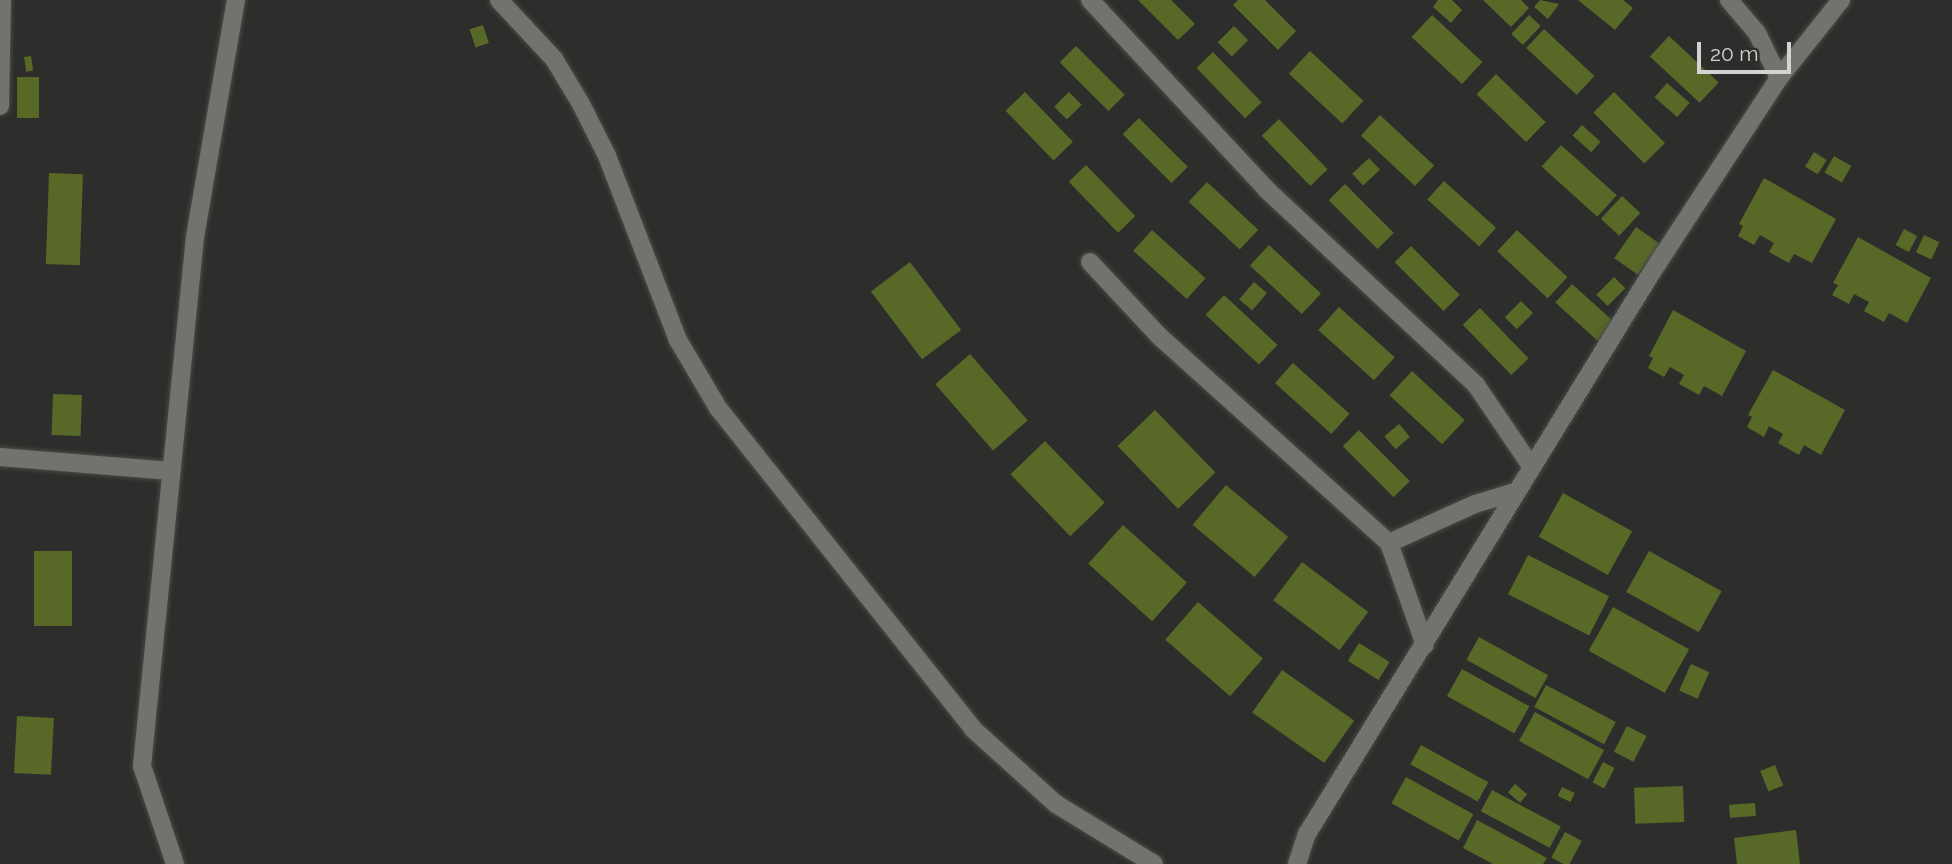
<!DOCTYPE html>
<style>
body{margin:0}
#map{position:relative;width:1952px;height:864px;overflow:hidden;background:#2d2e2b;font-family:Raleway,sans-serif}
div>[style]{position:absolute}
.building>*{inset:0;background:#586827;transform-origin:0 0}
.roads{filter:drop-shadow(0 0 2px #4a4b48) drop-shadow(0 0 2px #4a4b48)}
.service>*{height:18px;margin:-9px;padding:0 9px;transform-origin:9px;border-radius:9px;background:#72736f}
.minor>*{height:18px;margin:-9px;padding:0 9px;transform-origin:9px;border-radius:9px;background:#72736f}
span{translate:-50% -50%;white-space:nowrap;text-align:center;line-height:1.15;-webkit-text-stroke:5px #2d2e2b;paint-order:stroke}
.scale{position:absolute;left:1697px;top:42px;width:94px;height:32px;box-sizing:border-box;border:4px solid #d3d4d2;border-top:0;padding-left:9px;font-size:21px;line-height:24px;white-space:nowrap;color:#d3d4d2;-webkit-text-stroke:5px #2d2e2b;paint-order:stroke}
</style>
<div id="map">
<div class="building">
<div style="clip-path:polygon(1138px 0,1171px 0,1195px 24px,1178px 40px)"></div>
<div style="clip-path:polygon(1238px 0,1265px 0,1296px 31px,1278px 50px,1233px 5px)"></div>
<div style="clip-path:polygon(1438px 0,1452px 0,1462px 10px,1451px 23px,1433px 7px)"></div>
<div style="clip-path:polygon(1483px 0,1521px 0,1529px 8px,1511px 27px)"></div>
<div style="clip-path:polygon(1540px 0,1559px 4px,1548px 19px,1534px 7px)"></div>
<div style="clip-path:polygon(1578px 0,1623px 0,1633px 8px,1615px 30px)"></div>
<div style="left:1432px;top:15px;width:69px;height:30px;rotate:43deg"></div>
<div style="left:1529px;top:15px;width:16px;height:26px;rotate:43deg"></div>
<div style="left:483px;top:25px;width:19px;height:14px;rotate:72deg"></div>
<div style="left:1234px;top:26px;width:20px;height:23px;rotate:45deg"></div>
<div style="left:1544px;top:29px;width:69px;height:26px;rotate:43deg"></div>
<div style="left:1669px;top:36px;width:68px;height:28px;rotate:43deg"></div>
<div style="left:1076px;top:46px;width:69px;height:23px;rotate:45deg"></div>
<div style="left:1310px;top:51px;width:73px;height:31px;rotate:43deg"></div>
<div style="left:1213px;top:52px;width:70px;height:23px;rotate:46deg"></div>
<div style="left:31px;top:56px;width:15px;height:7px;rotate:82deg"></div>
<div style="left:1496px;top:74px;width:69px;height:28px;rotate:44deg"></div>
<div style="left:17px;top:77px;width:22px;height:41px"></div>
<div style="left:1667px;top:83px;width:30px;height:19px;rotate:41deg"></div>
<div style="left:1025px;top:92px;width:69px;height:27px;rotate:46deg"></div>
<div style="left:1069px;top:92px;width:18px;height:21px;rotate:45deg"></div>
<div style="left:1614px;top:92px;width:72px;height:29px;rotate:45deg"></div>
<div style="left:1380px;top:115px;width:74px;height:28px;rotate:43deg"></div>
<div style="left:1139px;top:118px;width:69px;height:23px;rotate:45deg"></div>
<div style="left:1279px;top:119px;width:70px;height:24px;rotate:46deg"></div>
<div style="left:1582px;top:125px;width:25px;height:14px;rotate:42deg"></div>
<div style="left:1561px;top:145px;width:75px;height:29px;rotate:42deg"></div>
<div style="left:1814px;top:152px;width:15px;height:17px;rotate:32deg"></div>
<div style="left:1834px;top:156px;width:20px;height:19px;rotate:30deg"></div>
<div style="left:1369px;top:158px;width:16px;height:23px;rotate:47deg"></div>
<div style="left:1086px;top:165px;width:71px;height:24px;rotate:46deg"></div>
<div style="left:49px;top:173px;width:34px;height:91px;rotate:2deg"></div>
<div style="clip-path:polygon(1764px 178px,1836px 219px,1812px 263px,1794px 254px,1789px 263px,1769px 252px,1774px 243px,1760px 235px,1754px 245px,1738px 236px,1743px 226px,1739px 224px)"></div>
<div style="left:1444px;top:181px;width:70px;height:25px;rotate:42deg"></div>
<div style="left:1207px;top:182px;width:70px;height:27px;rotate:43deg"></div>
<div style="left:1345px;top:184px;width:69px;height:23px;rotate:45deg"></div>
<div style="left:1622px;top:196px;width:25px;height:31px;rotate:43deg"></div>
<div style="left:1636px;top:227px;width:29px;height:38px;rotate:35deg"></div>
<div style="left:1904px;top:229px;width:15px;height:18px;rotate:28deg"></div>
<div style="left:1152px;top:230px;width:72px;height:28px;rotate:42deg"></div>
<div style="left:1517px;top:230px;width:69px;height:29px;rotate:43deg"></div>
<div style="left:1924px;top:235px;width:17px;height:19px;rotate:25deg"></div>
<div style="clip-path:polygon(1858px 237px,1931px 278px,1907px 323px,1889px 313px,1884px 322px,1864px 311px,1869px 302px,1854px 294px,1849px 304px,1832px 295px,1838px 285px,1833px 283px)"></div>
<div style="left:1269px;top:245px;width:71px;height:28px;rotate:43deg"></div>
<div style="left:1411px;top:246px;width:69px;height:23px;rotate:45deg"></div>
<div style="left:910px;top:262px;width:85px;height:49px;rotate:53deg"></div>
<div style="left:1614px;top:277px;width:16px;height:25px;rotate:45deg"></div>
<div style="left:1254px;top:282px;width:17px;height:23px;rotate:40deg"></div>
<div style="left:1572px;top:284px;width:58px;height:25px;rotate:42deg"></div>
<div style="left:1224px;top:295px;width:73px;height:27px;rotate:43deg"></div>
<div style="left:1521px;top:301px;width:17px;height:23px;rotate:45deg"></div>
<div style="left:1339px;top:307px;width:75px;height:31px;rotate:42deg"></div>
<div style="left:1480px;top:308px;width:70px;height:24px;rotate:46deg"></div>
<div style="clip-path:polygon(1673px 310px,1746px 351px,1722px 396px,1704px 386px,1699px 395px,1679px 384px,1684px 375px,1670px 367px,1664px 377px,1648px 368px,1653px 358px,1649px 356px)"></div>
<div style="left:970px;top:354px;width:88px;height:46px;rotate:49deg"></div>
<div style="left:1293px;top:363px;width:76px;height:27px;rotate:42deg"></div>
<div style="clip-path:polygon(1773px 370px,1845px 410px,1821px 455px,1804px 445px,1799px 455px,1778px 443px,1783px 434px,1769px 426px,1764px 437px,1747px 427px,1752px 417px,1748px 415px)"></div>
<div style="left:1412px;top:371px;width:72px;height:33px;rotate:43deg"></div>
<div style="left:53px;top:394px;width:29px;height:41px;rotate:2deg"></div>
<div style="left:1155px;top:410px;width:87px;height:52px;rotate:46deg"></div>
<div style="left:1399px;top:424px;width:17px;height:19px;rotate:50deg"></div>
<div style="left:1359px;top:430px;width:72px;height:23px;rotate:45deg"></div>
<div style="left:1045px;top:441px;width:86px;height:48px;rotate:46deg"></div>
<div style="left:1226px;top:485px;width:81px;height:52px;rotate:40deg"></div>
<div style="left:1563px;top:493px;width:79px;height:50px;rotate:29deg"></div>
<div style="left:1123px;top:525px;width:86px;height:52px;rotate:42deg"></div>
<div style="left:34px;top:551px;width:38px;height:75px"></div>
<div style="left:1649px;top:551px;width:83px;height:47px;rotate:29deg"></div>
<div style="left:1528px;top:555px;width:91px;height:44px;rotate:27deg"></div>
<div style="left:1302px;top:562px;width:83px;height:48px;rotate:37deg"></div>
<div style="left:1198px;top:602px;width:86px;height:50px;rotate:41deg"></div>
<div style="left:1613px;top:607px;width:87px;height:50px;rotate:29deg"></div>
<div style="left:1479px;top:637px;width:79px;height:26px;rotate:29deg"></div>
<div style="left:1359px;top:643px;width:36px;height:21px;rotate:32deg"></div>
<div style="left:1691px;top:664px;width:20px;height:29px;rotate:24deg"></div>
<div style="left:1462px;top:669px;width:77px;height:31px;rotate:29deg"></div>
<div style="left:1282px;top:670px;width:88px;height:52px;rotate:35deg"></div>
<div style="left:1546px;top:685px;width:79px;height:25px;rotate:28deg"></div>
<div style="left:1535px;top:712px;width:79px;height:33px;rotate:29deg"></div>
<div style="left:17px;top:716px;width:37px;height:57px;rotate:3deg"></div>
<div style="left:1627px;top:726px;width:22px;height:29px;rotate:27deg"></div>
<div style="left:1421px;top:745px;width:77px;height:22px;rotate:29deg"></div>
<div style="left:1603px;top:762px;width:13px;height:23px;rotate:27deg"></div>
<div style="left:1775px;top:765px;width:22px;height:16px;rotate:68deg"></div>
<div style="left:1406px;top:777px;width:77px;height:30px;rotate:29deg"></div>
<div style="left:1515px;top:784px;width:16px;height:11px;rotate:40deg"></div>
<div style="left:1683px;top:786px;width:36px;height:49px;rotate:88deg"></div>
<div style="left:1562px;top:787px;width:14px;height:10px;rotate:25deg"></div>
<div style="left:1492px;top:790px;width:78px;height:24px;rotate:28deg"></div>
<div style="left:1755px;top:803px;width:13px;height:26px;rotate:86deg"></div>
<div style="clip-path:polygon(1477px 820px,1547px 858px,1543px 864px,1493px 864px,1463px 848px)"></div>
<div style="clip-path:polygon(1796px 830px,1800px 864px,1737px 864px,1734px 838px)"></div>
<div style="left:1565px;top:832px;width:19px;height:29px;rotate:28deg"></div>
</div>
<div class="roads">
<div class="service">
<div style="left:0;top:106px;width:106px;rotate:-88.9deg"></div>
<div style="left:1090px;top:262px;width:100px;rotate:47deg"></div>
<div style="left:1158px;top:335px;width:311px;rotate:42deg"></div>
<div style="left:1389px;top:543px;width:108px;rotate:70.6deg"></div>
<div style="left:0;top:457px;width:172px;rotate:4.7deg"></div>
<div style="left:1389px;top:543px;width:94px;rotate:-24.4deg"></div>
<div style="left:1475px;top:504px;width:42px;rotate:-16.7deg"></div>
<div style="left:175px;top:864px;width:103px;rotate:-108.6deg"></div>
<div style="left:142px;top:766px;width:532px;rotate:-84.28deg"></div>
<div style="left:195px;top:237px;width:241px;rotate:-80.2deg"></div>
</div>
<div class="minor">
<div style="left:499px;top:0;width:81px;rotate:47deg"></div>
<div style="left:554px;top:59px;width:52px;rotate:59deg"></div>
<div style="left:581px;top:104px;width:58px;rotate:63.4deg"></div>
<div style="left:607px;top:156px;width:197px;rotate:68.9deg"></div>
<div style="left:678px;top:340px;width:79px;rotate:59.5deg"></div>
<div style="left:718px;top:408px;width:410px;rotate:51.5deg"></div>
<div style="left:973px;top:729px;width:112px;rotate:42.1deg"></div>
<div style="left:1056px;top:804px;width:115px;rotate:31.5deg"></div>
<div style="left:1090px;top:0;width:260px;rotate:47deg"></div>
<div style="left:1267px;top:190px;width:286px;rotate:43deg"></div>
<div style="left:1476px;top:385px;width:98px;rotate:55.8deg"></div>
<div style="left:1729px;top:0;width:43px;rotate:49.7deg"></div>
<div style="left:1757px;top:33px;width:50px;rotate:63.9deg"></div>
<div style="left:1297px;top:864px;width:32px;rotate:-72deg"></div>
<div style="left:1307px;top:834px;width:659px;rotate:-58.46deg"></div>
<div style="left:1652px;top:272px;width:232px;rotate:-56.8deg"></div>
<div style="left:1779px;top:78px;width:100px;rotate:-51.5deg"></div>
</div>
</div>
<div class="scale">20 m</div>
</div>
